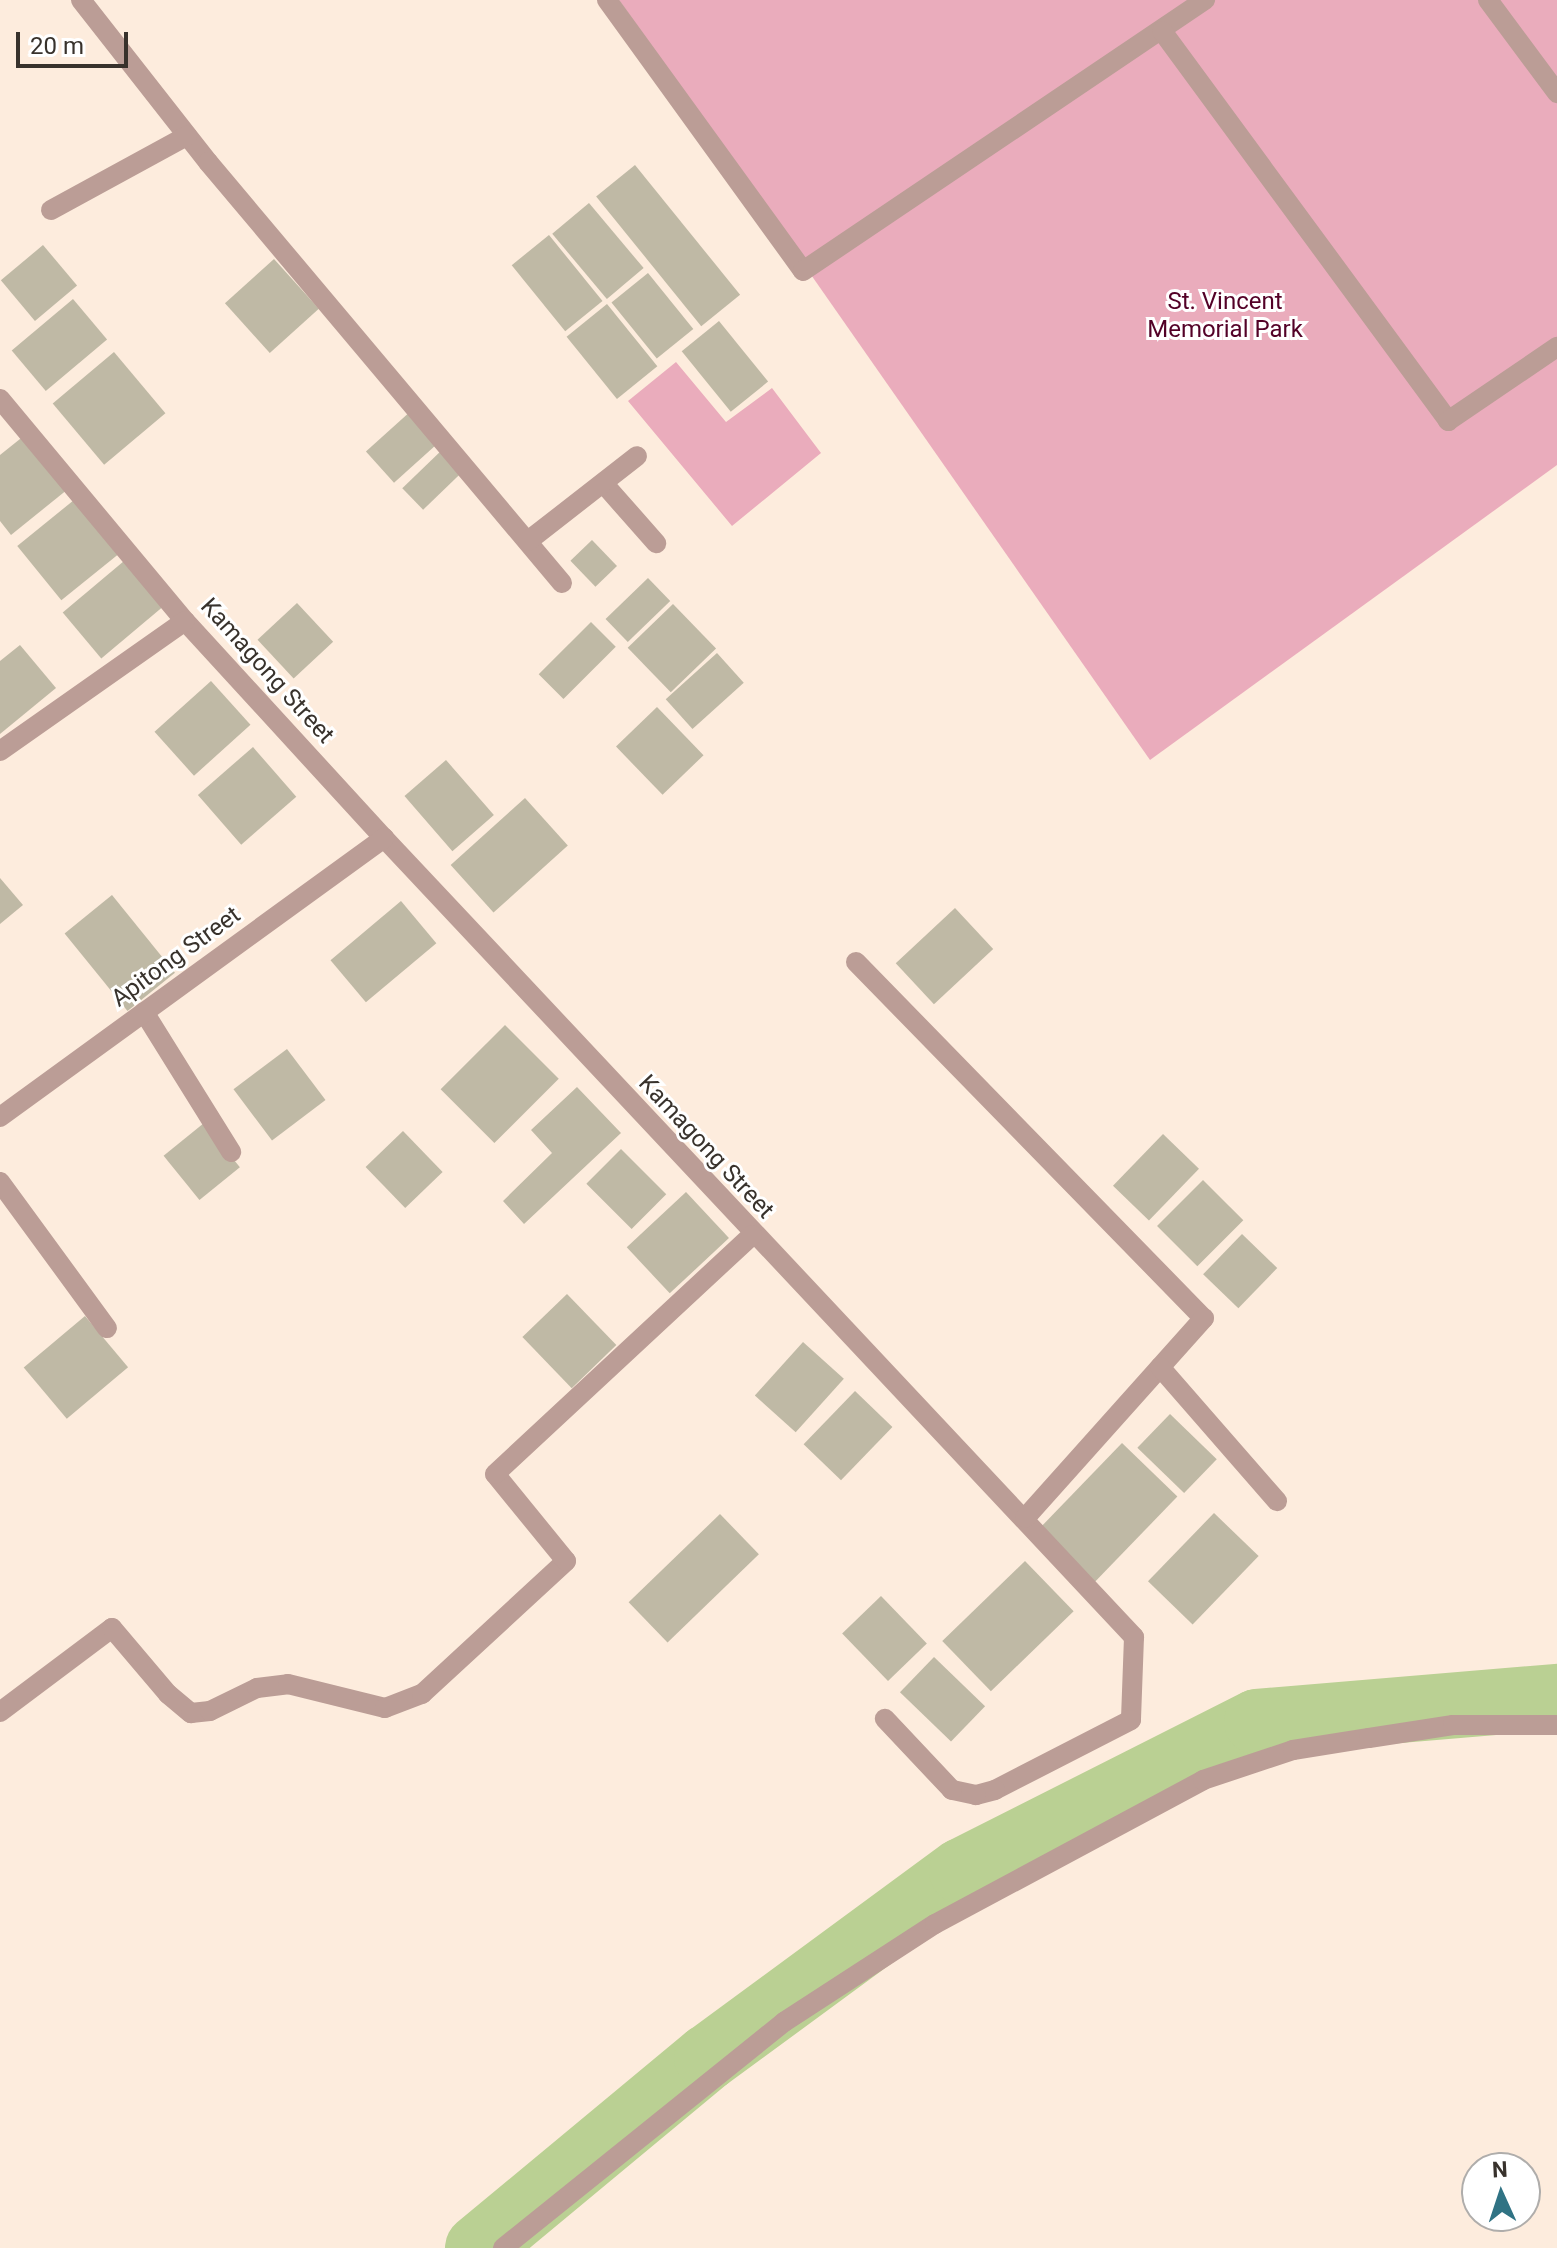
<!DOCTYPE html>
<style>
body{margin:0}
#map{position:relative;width:1557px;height:2248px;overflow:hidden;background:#fdecdd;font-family:Roboto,sans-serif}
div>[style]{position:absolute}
.green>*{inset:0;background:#eaacbc}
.river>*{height:66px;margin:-33px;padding:0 33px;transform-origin:33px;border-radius:33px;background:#bad093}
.building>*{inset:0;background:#bfb9a5;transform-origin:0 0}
.minor>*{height:20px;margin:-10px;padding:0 10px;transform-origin:10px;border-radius:10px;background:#bb9d96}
span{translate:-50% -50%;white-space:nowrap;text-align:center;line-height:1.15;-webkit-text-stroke:6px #fff;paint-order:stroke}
.park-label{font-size:24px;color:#530127}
.street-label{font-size:24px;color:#38322c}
.north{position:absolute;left:1461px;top:2152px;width:80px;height:80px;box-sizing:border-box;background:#fff;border:2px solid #afadab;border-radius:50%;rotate:357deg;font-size:22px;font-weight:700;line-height:32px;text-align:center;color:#38322c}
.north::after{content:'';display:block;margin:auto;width:28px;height:36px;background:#307384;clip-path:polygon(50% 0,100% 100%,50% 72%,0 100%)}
.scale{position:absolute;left:16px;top:32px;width:112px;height:36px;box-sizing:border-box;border:4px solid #38322c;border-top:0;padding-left:10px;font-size:24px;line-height:28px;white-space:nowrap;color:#38322c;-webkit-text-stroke:6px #fff;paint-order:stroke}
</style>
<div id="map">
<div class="green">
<div style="clip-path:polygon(619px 0,1557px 0,1557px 465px,1150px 760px)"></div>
<div style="clip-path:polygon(676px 362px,726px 422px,772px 388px,821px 453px,732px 526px,628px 401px)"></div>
</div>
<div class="river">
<div style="left:478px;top:2248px;width:298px;rotate:-39.7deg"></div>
<div style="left:707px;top:2058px;width:316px;rotate:-36.3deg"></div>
<div style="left:962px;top:1871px;width:330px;rotate:-26.8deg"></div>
<div style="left:1257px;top:1722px;width:301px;rotate:-4.8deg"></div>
</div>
<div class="building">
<div style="left:635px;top:165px;width:167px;height:50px;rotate:51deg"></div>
<div style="left:589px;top:203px;width:85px;height:48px;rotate:50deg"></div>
<div style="left:549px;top:235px;width:85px;height:48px;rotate:51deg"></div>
<div style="left:43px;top:245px;width:53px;height:55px;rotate:50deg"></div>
<div style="left:274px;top:259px;width:67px;height:66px;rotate:48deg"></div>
<div style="left:648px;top:273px;width:72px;height:47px;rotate:51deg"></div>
<div style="left:73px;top:299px;width:53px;height:80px;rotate:50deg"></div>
<div style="left:607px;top:304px;width:80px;height:52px;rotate:51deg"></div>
<div style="left:719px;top:321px;width:78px;height:48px;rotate:51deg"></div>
<div style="left:114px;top:352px;width:80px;height:80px;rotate:50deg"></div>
<div style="left:412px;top:410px;width:42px;height:62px;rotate:48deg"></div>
<div style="clip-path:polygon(25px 435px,68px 489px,11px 535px,0 521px,0 455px)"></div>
<div style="left:444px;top:448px;width:30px;height:58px;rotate:46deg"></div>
<div style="left:74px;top:500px;width:70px;height:73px;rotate:51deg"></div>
<div style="left:592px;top:540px;width:36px;height:30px;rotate:46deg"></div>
<div style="left:124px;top:561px;width:60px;height:80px;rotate:50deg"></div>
<div style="left:648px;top:578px;width:32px;height:59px;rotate:46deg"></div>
<div style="left:297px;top:603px;width:53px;height:54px;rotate:47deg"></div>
<div style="left:673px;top:604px;width:62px;height:63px;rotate:46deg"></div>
<div style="left:591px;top:622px;width:35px;height:74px;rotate:45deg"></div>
<div style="clip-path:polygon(20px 645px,56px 688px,0 734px,0 661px)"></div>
<div style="left:717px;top:653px;width:40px;height:69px;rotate:48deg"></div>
<div style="left:211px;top:681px;width:59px;height:76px;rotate:48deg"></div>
<div style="left:657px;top:707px;width:67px;height:57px;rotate:46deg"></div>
<div style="left:253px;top:747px;width:66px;height:73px;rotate:49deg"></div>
<div style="left:446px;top:760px;width:73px;height:55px;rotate:49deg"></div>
<div style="left:525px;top:798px;width:64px;height:100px;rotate:48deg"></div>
<div style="clip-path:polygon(0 878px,23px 905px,0 924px)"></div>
<div style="left:112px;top:895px;width:100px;height:61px;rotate:51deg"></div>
<div style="left:401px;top:901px;width:55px;height:92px;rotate:50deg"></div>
<div style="left:955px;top:908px;width:56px;height:81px;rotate:47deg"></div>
<div style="left:505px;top:1025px;width:76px;height:91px;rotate:45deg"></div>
<div style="left:287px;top:1049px;width:64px;height:67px;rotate:53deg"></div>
<div style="clip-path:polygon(577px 1087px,621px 1133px,524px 1224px,503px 1201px,552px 1153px,531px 1130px)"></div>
<div style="left:204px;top:1123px;width:57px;height:52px;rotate:51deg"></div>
<div style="left:403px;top:1131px;width:57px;height:52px;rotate:46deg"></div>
<div style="left:1163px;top:1134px;width:50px;height:72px;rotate:44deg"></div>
<div style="left:621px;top:1149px;width:64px;height:49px;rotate:45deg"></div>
<div style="left:1203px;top:1180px;width:57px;height:65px;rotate:45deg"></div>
<div style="left:686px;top:1192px;width:63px;height:81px;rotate:47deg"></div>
<div style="left:1242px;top:1234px;width:49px;height:56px;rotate:44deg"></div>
<div style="left:567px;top:1294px;width:71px;height:62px;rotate:46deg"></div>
<div style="left:85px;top:1316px;width:67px;height:80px;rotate:50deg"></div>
<div style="left:803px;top:1342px;width:55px;height:72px;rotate:42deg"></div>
<div style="left:855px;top:1391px;width:52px;height:74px;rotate:44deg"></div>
<div style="left:1170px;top:1414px;width:65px;height:47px;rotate:44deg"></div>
<div style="left:1122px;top:1443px;width:77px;height:121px;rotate:44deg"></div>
<div style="left:1214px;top:1513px;width:62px;height:95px;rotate:44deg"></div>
<div style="left:720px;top:1514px;width:56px;height:127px;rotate:46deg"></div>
<div style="left:1025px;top:1561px;width:70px;height:115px;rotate:46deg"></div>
<div style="left:881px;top:1596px;width:66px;height:54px;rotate:46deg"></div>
<div style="left:934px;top:1657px;width:71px;height:49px;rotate:44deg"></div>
</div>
<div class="minor">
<div style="left:81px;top:0;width:206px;rotate:51.9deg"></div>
<div style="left:208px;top:162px;width:550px;rotate:49.94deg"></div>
<div style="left:607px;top:0;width:334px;rotate:54.1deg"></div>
<div style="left:803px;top:271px;width:485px;rotate:-34deg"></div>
<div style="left:1488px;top:0;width:116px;rotate:53.4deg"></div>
<div style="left:1162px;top:31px;width:484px;rotate:53.7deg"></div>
<div style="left:1448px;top:421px;width:132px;rotate:-34.2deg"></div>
<div style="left:51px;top:210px;width:155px;rotate:-28.6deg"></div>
<div style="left:0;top:399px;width:289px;rotate:50.2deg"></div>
<div style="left:185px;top:621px;width:294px;rotate:47.5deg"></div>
<div style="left:384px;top:838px;width:1096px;rotate:46.81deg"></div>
<div style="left:1134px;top:1637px;width:83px;rotate:92.1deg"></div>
<div style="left:1131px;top:1720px;width:153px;rotate:152.8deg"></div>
<div style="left:995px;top:1790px;width:20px;rotate:165deg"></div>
<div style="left:976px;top:1795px;width:25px;rotate:-168deg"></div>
<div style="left:952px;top:1790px;width:98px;rotate:-133.3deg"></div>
<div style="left:604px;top:484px;width:79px;rotate:48.6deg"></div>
<div style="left:528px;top:541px;width:138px;rotate:-37.9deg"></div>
<div style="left:0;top:751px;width:226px;rotate:-35.1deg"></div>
<div style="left:856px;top:962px;width:498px;rotate:45.7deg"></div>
<div style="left:1204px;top:1318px;width:268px;rotate:131.8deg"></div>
<div style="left:144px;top:1012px;width:165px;rotate:58.1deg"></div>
<div style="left:0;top:1117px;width:475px;rotate:-36deg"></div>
<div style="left:0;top:1182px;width:181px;rotate:53.8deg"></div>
<div style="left:1160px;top:1367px;width:178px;rotate:48.9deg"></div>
<div style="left:0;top:1712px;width:140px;rotate:-36.9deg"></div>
<div style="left:112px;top:1628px;width:87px;rotate:49.7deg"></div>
<div style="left:168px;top:1694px;width:30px;rotate:40deg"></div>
<div style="left:191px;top:1713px;width:19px;rotate:-6deg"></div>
<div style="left:210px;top:1711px;width:52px;rotate:-26.1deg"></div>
<div style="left:257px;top:1688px;width:31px;rotate:-7deg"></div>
<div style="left:288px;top:1684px;width:100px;rotate:13.9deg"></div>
<div style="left:385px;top:1708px;width:40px;rotate:-21deg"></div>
<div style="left:422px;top:1694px;width:196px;rotate:-42.7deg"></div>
<div style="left:566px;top:1561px;width:112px;rotate:-129.2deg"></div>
<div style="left:495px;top:1474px;width:351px;rotate:-42.9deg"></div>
<div style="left:503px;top:2248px;width:361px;rotate:-38.8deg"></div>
<div style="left:784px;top:2022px;width:180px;rotate:-33deg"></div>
<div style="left:935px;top:1924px;width:304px;rotate:-28.2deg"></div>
<div style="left:1203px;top:1780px;width:95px;rotate:-18.4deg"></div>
<div style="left:1293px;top:1750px;width:77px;rotate:-9deg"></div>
<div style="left:1369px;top:1738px;width:85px;rotate:-8.8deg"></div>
<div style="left:1453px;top:1725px;width:104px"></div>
</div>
<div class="park-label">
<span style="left:1225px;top:316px">St. Vincent<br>Memorial Park</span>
</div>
<div class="street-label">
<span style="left:267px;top:671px;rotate:48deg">Kamagong Street</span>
<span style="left:176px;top:957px;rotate:-36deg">Apitong Street</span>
<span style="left:706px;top:1147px;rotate:47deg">Kamagong Street</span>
</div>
<div class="north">N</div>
<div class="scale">20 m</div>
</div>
